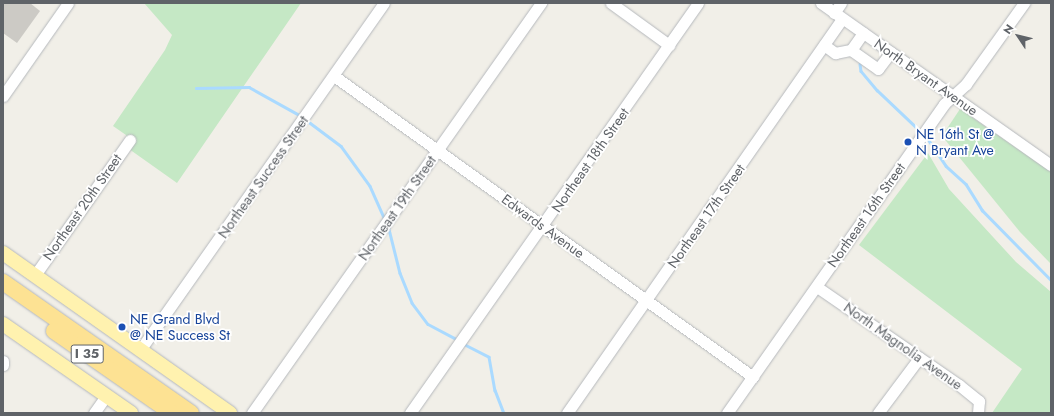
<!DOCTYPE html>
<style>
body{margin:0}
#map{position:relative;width:1054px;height:416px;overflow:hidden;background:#f1efe8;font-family:Jost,sans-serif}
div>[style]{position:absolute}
.green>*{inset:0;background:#c5e8c5}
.stream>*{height:2.5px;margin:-1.25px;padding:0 1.25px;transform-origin:1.25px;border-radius:1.25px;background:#aadaff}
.building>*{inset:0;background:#cccac5}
.roads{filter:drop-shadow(0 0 1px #b5b8bc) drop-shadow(0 0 1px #b5b8bc)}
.minor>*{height:11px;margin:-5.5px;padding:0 5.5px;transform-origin:5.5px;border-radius:5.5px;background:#fff}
.major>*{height:14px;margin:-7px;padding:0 7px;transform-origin:7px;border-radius:7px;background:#fff2af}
.highway>*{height:16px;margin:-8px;padding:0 8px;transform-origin:8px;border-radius:8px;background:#fde293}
.dots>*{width:11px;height:11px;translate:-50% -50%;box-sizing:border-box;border:2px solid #fff;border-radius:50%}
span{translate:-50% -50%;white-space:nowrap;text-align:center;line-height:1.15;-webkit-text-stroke:3.5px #fff;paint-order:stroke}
.shield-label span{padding:1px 3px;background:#fff;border:1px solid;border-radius:3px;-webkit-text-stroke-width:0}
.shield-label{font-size:13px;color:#5f6368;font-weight:700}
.street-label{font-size:14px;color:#5f6368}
.transit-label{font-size:14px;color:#164399}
.left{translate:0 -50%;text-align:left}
.frame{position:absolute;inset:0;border:4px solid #5f6368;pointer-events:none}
.north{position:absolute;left:998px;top:16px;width:40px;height:40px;-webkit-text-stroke:3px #fff;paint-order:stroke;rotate:305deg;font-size:11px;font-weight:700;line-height:16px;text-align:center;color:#5f6368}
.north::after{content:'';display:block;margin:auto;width:14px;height:18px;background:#5f6368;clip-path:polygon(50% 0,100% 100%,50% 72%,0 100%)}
</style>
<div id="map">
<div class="green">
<div style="clip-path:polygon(144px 3px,301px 3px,177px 183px,129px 149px,126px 135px,113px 126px,165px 50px,172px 35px)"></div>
<div style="clip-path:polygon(960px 109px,1051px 172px,1051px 264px,1020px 232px,942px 136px)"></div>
<div style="clip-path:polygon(928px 153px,949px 189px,1016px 262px,1051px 292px,1051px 413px,992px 413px,1022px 369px,859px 245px)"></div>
</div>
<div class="stream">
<div style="left:860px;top:64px;width:7px;rotate:82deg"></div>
<div style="left:861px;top:71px;width:25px;rotate:50deg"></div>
<div style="left:877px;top:90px;width:55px;rotate:43.5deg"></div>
<div style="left:196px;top:88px;width:53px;rotate:-1.1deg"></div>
<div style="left:249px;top:87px;width:60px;rotate:29.1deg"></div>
<div style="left:305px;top:119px;width:45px;rotate:36.9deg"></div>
<div style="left:341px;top:146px;width:49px;rotate:54.1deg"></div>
<div style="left:370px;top:186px;width:37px;rotate:66deg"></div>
<div style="left:928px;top:139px;width:32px;rotate:56deg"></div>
<div style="left:946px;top:166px;width:27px;rotate:42deg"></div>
<div style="left:966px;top:184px;width:31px;rotate:58deg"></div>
<div style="left:982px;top:210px;width:98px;rotate:45.4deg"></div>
<div style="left:388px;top:225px;width:49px;rotate:76deg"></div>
<div style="left:400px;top:273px;width:32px;rotate:68deg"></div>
<div style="left:412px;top:303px;width:26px;rotate:53deg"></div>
<div style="left:428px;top:324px;width:34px;rotate:28deg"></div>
<div style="left:462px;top:343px;width:30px;rotate:27deg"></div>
<div style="left:489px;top:357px;width:34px;rotate:80deg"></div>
<div style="left:495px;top:390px;width:25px;rotate:69deg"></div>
</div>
<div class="building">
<div style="clip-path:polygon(3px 3px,30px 3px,40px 11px,17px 43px,3px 33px)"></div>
</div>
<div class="roads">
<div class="minor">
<div style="left:611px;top:3px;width:72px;rotate:35.9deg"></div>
<div style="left:821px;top:3px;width:281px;rotate:35.2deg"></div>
<div style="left:834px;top:13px;width:12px;rotate:-55deg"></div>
<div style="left:824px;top:45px;width:14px;rotate:36deg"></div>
<div style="left:835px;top:53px;width:16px;rotate:-11deg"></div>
<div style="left:851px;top:50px;width:33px;rotate:35deg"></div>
<div style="left:878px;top:69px;width:21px;rotate:-53deg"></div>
<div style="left:851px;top:50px;width:21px;rotate:-55deg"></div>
<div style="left:334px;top:76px;width:516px;rotate:35.69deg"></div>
<div style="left:3px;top:96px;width:113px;rotate:-55deg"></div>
<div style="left:35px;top:275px;width:165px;rotate:-54.9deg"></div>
<div style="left:817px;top:287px;width:173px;rotate:34.6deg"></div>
<div style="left:959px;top:385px;width:26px;rotate:39deg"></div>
<div style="left:979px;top:401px;width:12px;rotate:95deg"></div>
<div style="left:140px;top:350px;width:424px;rotate:-54.9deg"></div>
<div style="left:3px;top:361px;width:4px;rotate:90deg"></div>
<div style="left:94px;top:413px;width:21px;rotate:-55deg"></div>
<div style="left:252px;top:413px;width:502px;rotate:-54.82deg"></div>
<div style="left:410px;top:413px;width:501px;rotate:-54.91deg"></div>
<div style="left:567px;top:413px;width:480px;rotate:-55.1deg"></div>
<div style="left:727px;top:413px;width:378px;rotate:-54.9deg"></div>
<div style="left:944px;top:104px;width:30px;rotate:-42deg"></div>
<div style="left:966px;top:84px;width:100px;rotate:-54.4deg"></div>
<div style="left:878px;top:413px;width:69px;rotate:-53.3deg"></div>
</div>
<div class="major">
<div style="left:3px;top:253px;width:278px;rotate:35.2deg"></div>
<div style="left:3px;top:324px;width:156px;rotate:34.8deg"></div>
</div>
<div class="highway">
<div style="left:3px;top:282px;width:229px;rotate:34.9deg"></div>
<div style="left:54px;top:331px;width:144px;rotate:34.8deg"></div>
</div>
</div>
<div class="dots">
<div style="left:908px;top:142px;background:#1a4fb4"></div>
<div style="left:122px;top:327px;background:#1a4fb4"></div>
</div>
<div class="shield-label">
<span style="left:87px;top:354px">I 35</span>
</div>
<div class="street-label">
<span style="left:926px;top:77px;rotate:35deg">North Bryant Avenue</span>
<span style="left:590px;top:160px;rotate:-55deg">Northeast 18th Street</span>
<span style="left:263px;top:177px;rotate:-55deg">Northeast Success Street</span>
<span style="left:82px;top:207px;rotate:-55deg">Northeast 20th Street</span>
<span style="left:397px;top:208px;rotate:-55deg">Northeast 19th Street</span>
<span style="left:866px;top:215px;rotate:-55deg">Northeast 16th Street</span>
<span style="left:706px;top:216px;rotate:-55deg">Northeast 17th Street</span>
<span style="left:543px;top:226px;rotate:36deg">Edwards Avenue</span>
<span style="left:903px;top:346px;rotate:35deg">North Magnolia Avenue</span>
</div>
<div class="transit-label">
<span class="left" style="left:916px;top:142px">NE 16th St @<br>N Bryant Ave</span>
<span class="left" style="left:130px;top:327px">NE Grand Blvd<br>@ NE Success St</span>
</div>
<div class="frame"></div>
<div class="north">N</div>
</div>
